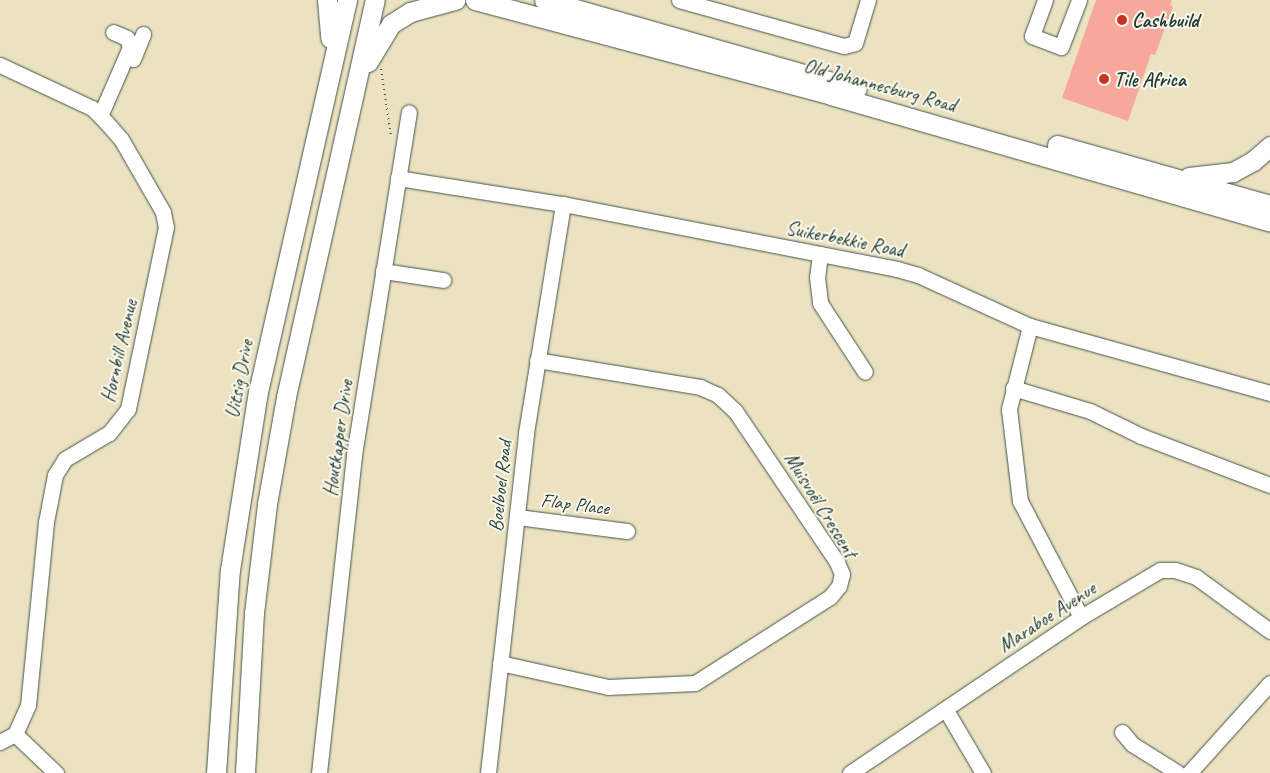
<!DOCTYPE html>
<meta charset="utf-8">
<style>
body{margin:0}
#map{position:relative;width:1270px;height:773px;overflow:hidden;background:#ece2c1;font-family:Caveat,sans-serif}
div>[style]{position:absolute}
.building>*{inset:0;background:#f7a89a}
.path>*{height:2px;margin-top:-1px;transform-origin:0;background:repeating-linear-gradient(90deg,#3e5649 0 1px,transparent 0 5px)}
.roads{filter:drop-shadow(0 0 1px #3e5649) drop-shadow(0 0 1px #3e5649)}
.minor>*{height:15px;margin:-7.5px;padding:0 7.5px;transform-origin:7.5px;border-radius:7.5px;background:#fff}
.major>*{height:19px;margin:-9.5px;padding:0 9.5px;transform-origin:9.5px;border-radius:9.5px;background:#fff}
.dots>*{width:14px;height:14px;translate:-50% -50%;box-sizing:border-box;border:2px solid #fbf7ec;border-radius:50%}
span{translate:-50% -50%;white-space:nowrap;text-align:center;line-height:1.15;-webkit-text-stroke:4px #fbf7ec;paint-order:stroke}
.poi-label{font-size:20px;color:#1f3d34;font-weight:700}
.left{translate:0 -50%;text-align:left}
.street-label{font-size:20px;color:#1f3d34}
</style>
<div id="map">
<div class="building">
<div style="clip-path:polygon(1096px 0,1172px 0,1170px 5px,1173px 7px,1155px 55px,1151px 54px,1128px 121px,1062px 98px)"></div>
</div>
<div class="path">
<div style="left:381px;top:69px;width:68px;rotate:81.5deg"></div>
</div>
<div class="roads">
<div class="minor">
<div style="left:679px;top:0;width:171px;rotate:15.6deg"></div>
<div style="left:844px;top:46px;width:11px;rotate:-15deg"></div>
<div style="left:855px;top:43px;width:45px;rotate:-73.2deg"></div>
<div style="left:1045px;top:0;width:38px;rotate:110deg"></div>
<div style="left:1032px;top:36px;width:31px;rotate:21deg"></div>
<div style="left:1061px;top:47px;width:50px;rotate:-69deg"></div>
<div style="left:133px;top:59px;width:27px;rotate:-68deg"></div>
<div style="left:0;top:65px;width:102px;rotate:25.1deg"></div>
<div style="left:92px;top:108px;width:20px;rotate:45deg"></div>
<div style="left:106px;top:122px;width:23px;rotate:49deg"></div>
<div style="left:121px;top:139px;width:84px;rotate:60.1deg"></div>
<div style="left:163px;top:212px;width:15px;rotate:79deg"></div>
<div style="left:166px;top:227px;width:186px;rotate:101.8deg"></div>
<div style="left:128px;top:409px;width:31px;rotate:128deg"></div>
<div style="left:109px;top:433px;width:51px;rotate:149.4deg"></div>
<div style="left:65px;top:459px;width:19px;rotate:122deg"></div>
<div style="left:55px;top:475px;width:48px;rotate:100.8deg"></div>
<div style="left:46px;top:522px;width:184px;rotate:95.6deg"></div>
<div style="left:28px;top:705px;width:32px;rotate:114deg"></div>
<div style="left:15px;top:734px;width:17px;rotate:152deg"></div>
<div style="left:100px;top:116px;width:75px;rotate:-66.5deg"></div>
<div style="left:130px;top:47px;width:9px;rotate:-108deg"></div>
<div style="left:127px;top:38px;width:15px;rotate:-157deg"></div>
<div style="left:398px;top:178px;width:167px;rotate:9deg"></div>
<div style="left:563px;top:204px;width:340px;rotate:11deg"></div>
<div style="left:897px;top:269px;width:22px;rotate:16deg"></div>
<div style="left:918px;top:275px;width:123px;rotate:24.5deg"></div>
<div style="left:1030px;top:326px;width:249px;rotate:15.6deg"></div>
<div style="left:820px;top:254px;width:23px;rotate:97deg"></div>
<div style="left:817px;top:277px;width:26px;rotate:83deg"></div>
<div style="left:820px;top:303px;width:82px;rotate:56.9deg"></div>
<div style="left:383px;top:271px;width:61px;rotate:8.5deg"></div>
<div style="left:1030px;top:326px;width:86px;rotate:104.2deg"></div>
<div style="left:1009px;top:409px;width:93px;rotate:83.2deg"></div>
<div style="left:1020px;top:501px;width:131px;rotate:62.3deg"></div>
<div style="left:1013px;top:388px;width:80px;rotate:16.6deg"></div>
<div style="left:1090px;top:411px;width:57px;rotate:26.1deg"></div>
<div style="left:1141px;top:436px;width:138px;rotate:20.8deg"></div>
<div style="left:517px;top:517px;width:111px;rotate:7.3deg"></div>
<div style="left:500px;top:663px;width:111px;rotate:12.5deg"></div>
<div style="left:608px;top:687px;width:87px;rotate:-2.6deg"></div>
<div style="left:695px;top:683px;width:160px;rotate:-32.5deg"></div>
<div style="left:830px;top:597px;width:14px;rotate:-51deg"></div>
<div style="left:839px;top:586px;width:12px;rotate:-76deg"></div>
<div style="left:842px;top:574px;width:13px;rotate:-113deg"></div>
<div style="left:837px;top:562px;width:182px;rotate:-124deg"></div>
<div style="left:735px;top:411px;width:23px;rotate:-137deg"></div>
<div style="left:718px;top:395px;width:20px;rotate:-156deg"></div>
<div style="left:700px;top:387px;width:165px;rotate:-170.6deg"></div>
<div style="left:946px;top:710px;width:73px;rotate:59.6deg"></div>
<div style="left:1122px;top:732px;width:16px;rotate:50deg"></div>
<div style="left:1132px;top:744px;width:54px;rotate:32.2deg"></div>
<div style="left:15px;top:734px;width:57px;rotate:43.6deg"></div>
<div style="left:319px;top:773px;width:320px;rotate:-83.7deg"></div>
<div style="left:354px;top:455px;width:347px;rotate:-80.9deg"></div>
<div style="left:488px;top:773px;width:342px;rotate:-83.6deg"></div>
<div style="left:526px;top:433px;width:232px;rotate:-80.8deg"></div>
<div style="left:850px;top:773px;width:279px;rotate:-34deg"></div>
<div style="left:1081px;top:617px;width:92px;rotate:-30.7deg"></div>
<div style="left:1160px;top:570px;width:15px"></div>
<div style="left:1175px;top:570px;width:22px;rotate:18deg"></div>
<div style="left:1196px;top:577px;width:92px;rotate:36.1deg"></div>
<div style="left:1189px;top:773px;width:121px;rotate:-48deg"></div>
</div>
<div class="major">
<div style="left:327px;top:0;width:38px;rotate:85deg"></div>
<div style="left:475px;top:0;width:368px;rotate:14.9deg"></div>
<div style="left:831px;top:95px;width:457px;rotate:16.1deg"></div>
<div style="left:544px;top:0;width:325px;rotate:15.9deg"></div>
<div style="left:368px;top:62px;width:44px;rotate:-58.8deg"></div>
<div style="left:391px;top:24px;width:22px;rotate:-32deg"></div>
<div style="left:410px;top:12px;width:47px;rotate:-14.9deg"></div>
<div style="left:1057px;top:145px;width:221px;rotate:15.7deg"></div>
<div style="left:1189px;top:177px;width:44px;rotate:-6.5deg"></div>
<div style="left:1233px;top:172px;width:23px;rotate:-29deg"></div>
<div style="left:1253px;top:161px;width:23px;rotate:-41deg"></div>
<div style="left:216px;top:773px;width:203px;rotate:-86.1deg"></div>
<div style="left:230px;top:570px;width:180px;rotate:-81.1deg"></div>
<div style="left:258px;top:392px;width:402px;rotate:-77.2deg"></div>
<div style="left:245px;top:773px;width:160px;rotate:-86.8deg"></div>
<div style="left:254px;top:613px;width:110px;rotate:-83.2deg"></div>
<div style="left:267px;top:504px;width:109px;rotate:-79.9deg"></div>
<div style="left:286px;top:397px;width:407px;rotate:-77.4deg"></div>
</div>
</div>
<div class="dots">
<div style="left:1122px;top:20px;background:#c8321e"></div>
<div style="left:1104px;top:79px;background:#c8321e"></div>
</div>
<div class="poi-label">
<span class="left" style="left:1132px;top:20px">Cashbuild</span>
<span class="left" style="left:1114px;top:79px">Tile Africa</span>
</div>
<div class="street-label">
<span style="left:880px;top:85px;rotate:15deg">Old Johannesburg Road</span>
<span style="left:845px;top:239px;rotate:11deg">Suikerbekkie Road</span>
<span style="left:119px;top:351px;rotate:-77deg">Hornbill Avenue</span>
<span style="left:239px;top:379px;rotate:-79deg">Uitsig Drive</span>
<span style="left:338px;top:438px;rotate:-82deg">Houtkapper Drive</span>
<span style="left:500px;top:486px;rotate:-84deg">Boelboel Road</span>
<span style="left:575px;top:504px;rotate:7deg">Flap Place</span>
<span style="left:821px;top:505px;rotate:58deg">Muisvoël Crescent</span>
<span style="left:1047px;top:617px;rotate:-33deg">Maraboe Avenue</span>
</div>
</div>
